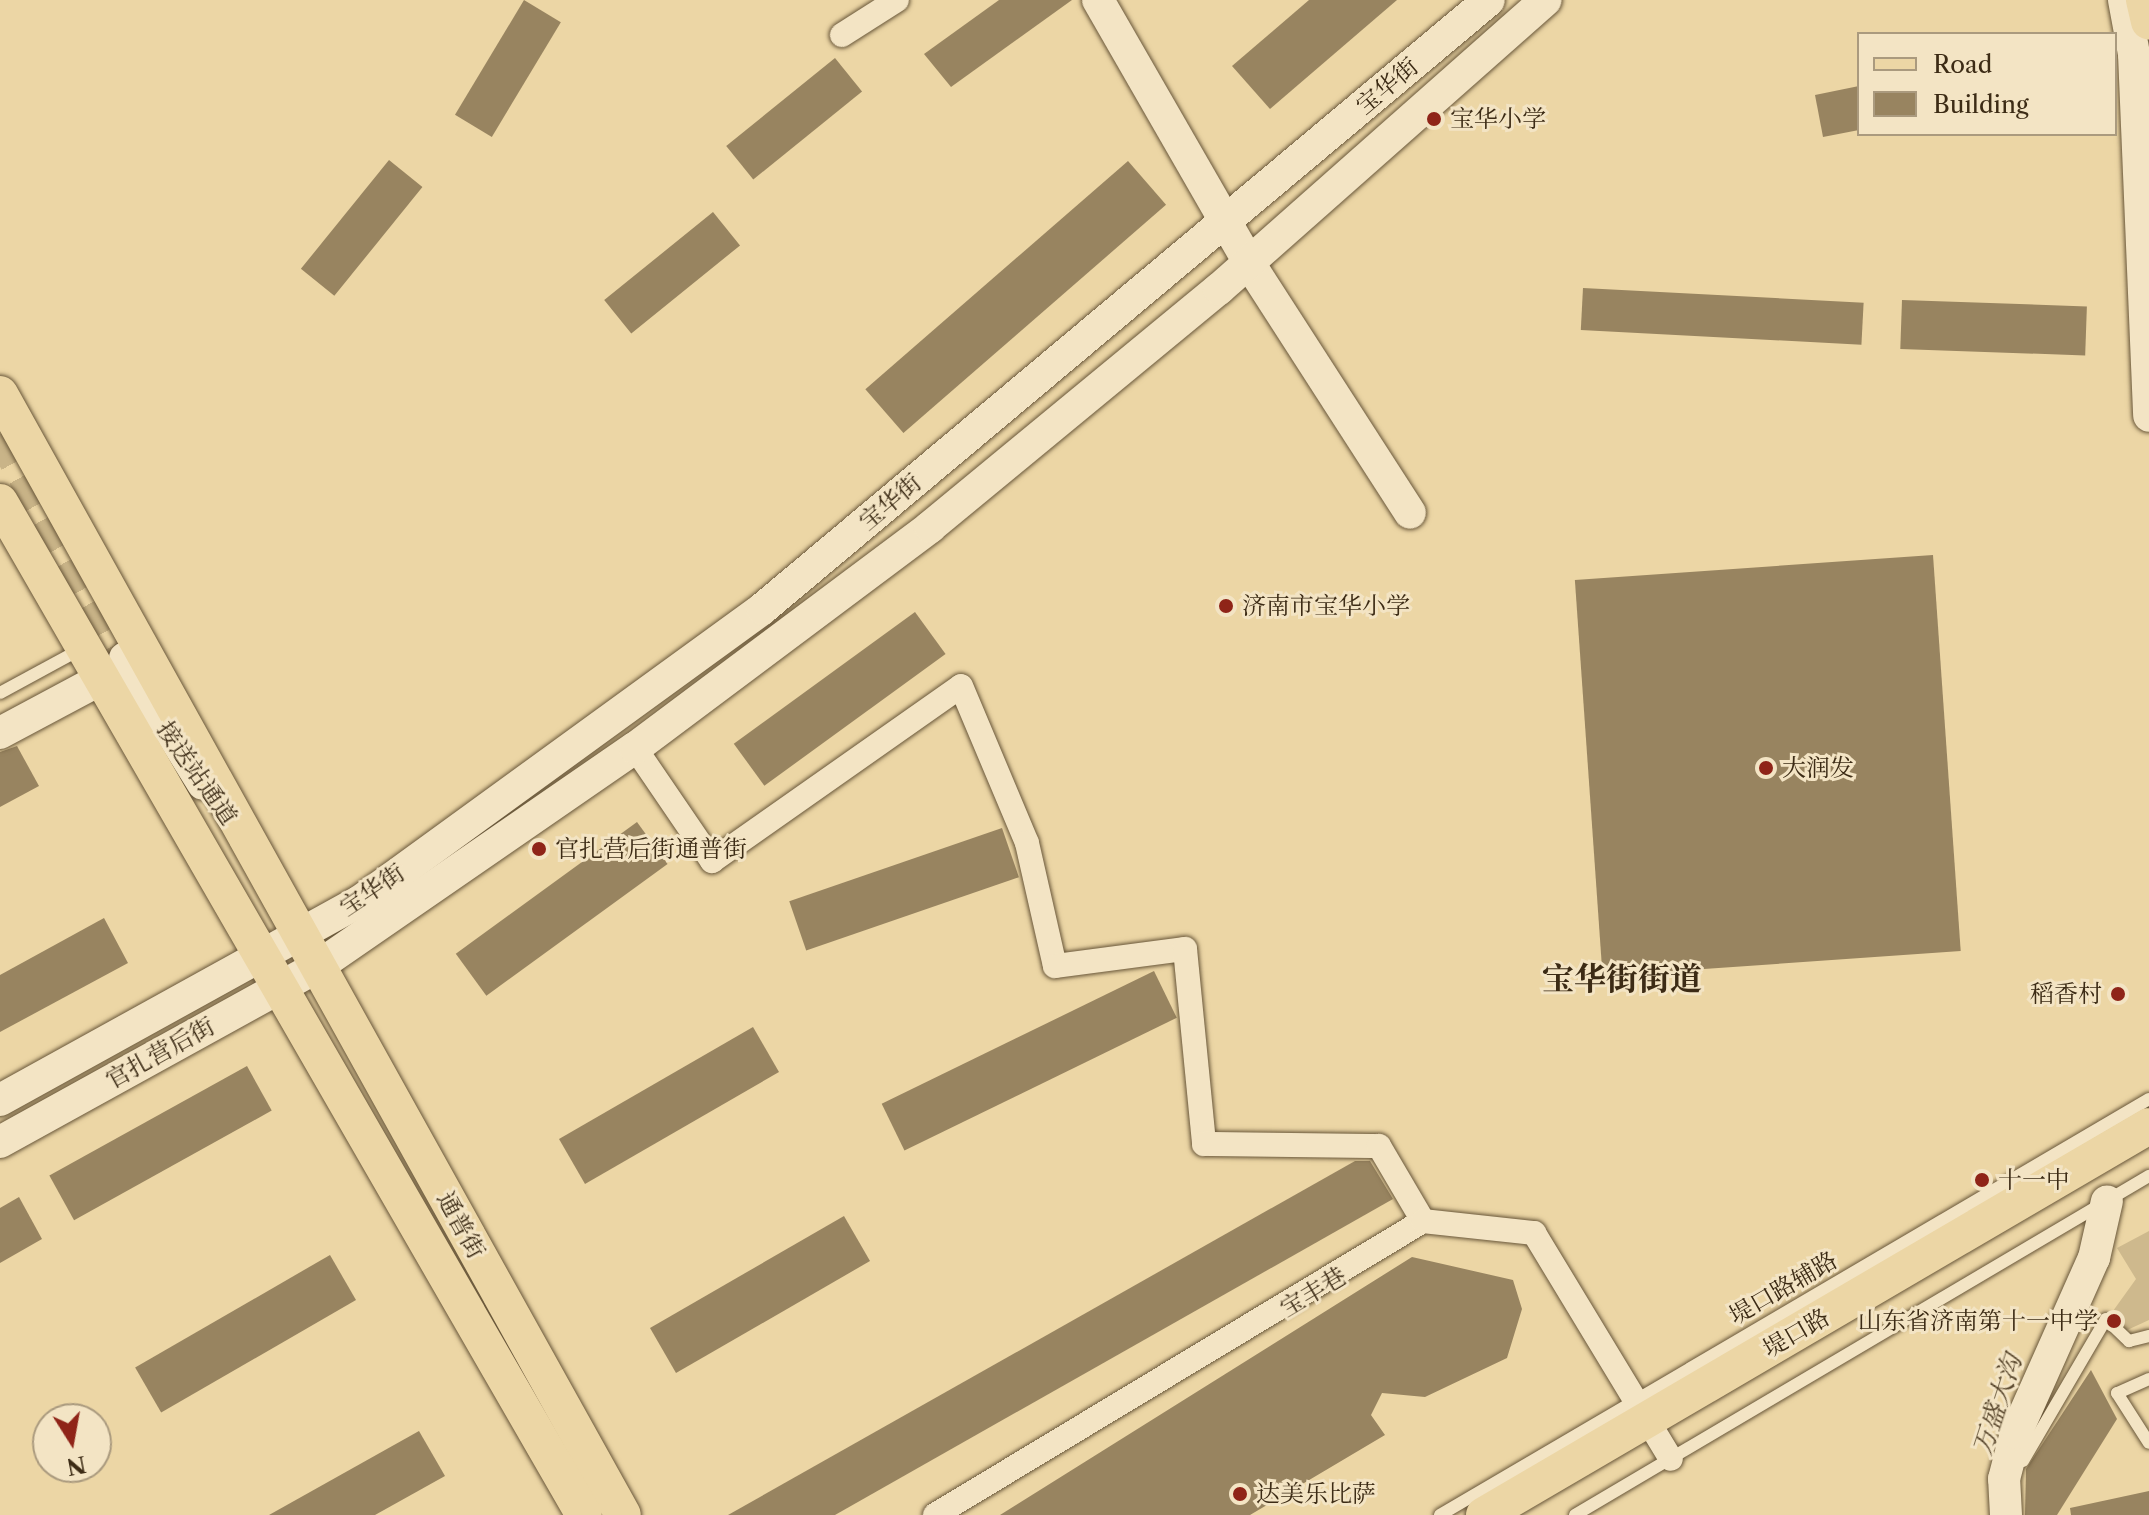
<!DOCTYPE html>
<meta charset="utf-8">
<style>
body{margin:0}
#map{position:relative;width:2149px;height:1515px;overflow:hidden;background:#ecd6a5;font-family:"Libre Caslon Text","Noto Serif SC",serif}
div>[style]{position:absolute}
.green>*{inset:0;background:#ceb98d}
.building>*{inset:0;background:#988460;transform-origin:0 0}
.secondary-tunnel>*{height:32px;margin-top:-16px;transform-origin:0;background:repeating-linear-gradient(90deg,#c9b488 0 32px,transparent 0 48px)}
.roads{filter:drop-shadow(0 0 2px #685639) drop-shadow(0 0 2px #685639)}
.lane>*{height:12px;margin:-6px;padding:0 6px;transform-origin:6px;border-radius:6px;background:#f3e4c4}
.street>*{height:24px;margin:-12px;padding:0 12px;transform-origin:12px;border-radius:12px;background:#f3e4c4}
.secondary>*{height:32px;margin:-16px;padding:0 16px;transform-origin:16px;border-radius:16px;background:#f3e4c4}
.primary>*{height:36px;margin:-18px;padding:0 18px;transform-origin:18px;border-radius:18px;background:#ecd6a5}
.dots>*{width:22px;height:22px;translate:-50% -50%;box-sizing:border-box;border:4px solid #f3e4c4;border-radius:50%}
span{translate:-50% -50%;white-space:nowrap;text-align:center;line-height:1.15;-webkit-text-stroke:6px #f3e4c4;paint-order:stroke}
.street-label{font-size:24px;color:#3c2b15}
.poi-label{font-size:24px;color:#3c2b15}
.left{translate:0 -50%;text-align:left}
.right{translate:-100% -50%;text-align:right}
.water-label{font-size:26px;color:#59472d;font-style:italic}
.district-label{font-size:32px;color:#3c2b15;font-weight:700}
.legend{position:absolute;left:1857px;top:32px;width:260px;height:104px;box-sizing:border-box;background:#f3e4c4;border:2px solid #aa9a7e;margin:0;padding:10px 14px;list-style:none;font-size:24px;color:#3c2b15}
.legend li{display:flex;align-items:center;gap:16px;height:40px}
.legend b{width:40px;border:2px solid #aa9a7e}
.north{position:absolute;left:32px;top:1403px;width:80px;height:80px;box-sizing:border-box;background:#f3e4c4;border:2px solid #aa9a7e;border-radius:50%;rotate:169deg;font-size:22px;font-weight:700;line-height:32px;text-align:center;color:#3c2b15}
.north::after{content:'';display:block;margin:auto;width:28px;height:36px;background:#8f2418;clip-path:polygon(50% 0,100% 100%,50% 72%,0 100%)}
</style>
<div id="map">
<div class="green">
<div style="clip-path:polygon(2149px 1231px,2149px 1320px,2125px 1331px,2113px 1311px,2136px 1279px,2117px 1248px)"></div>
</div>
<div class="building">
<div style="left:524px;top:0;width:43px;height:134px;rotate:31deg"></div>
<div style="clip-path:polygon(999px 0,1072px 0,951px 87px,924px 54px)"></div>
<div style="clip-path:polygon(1309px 0,1397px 0,1270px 109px,1232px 66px)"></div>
<div style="left:835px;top:58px;width:43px;height:140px;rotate:51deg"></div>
<div style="clip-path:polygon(1859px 86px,1859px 130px,1823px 137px,1815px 95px)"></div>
<div style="left:389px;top:160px;width:43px;height:140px;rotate:39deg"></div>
<div style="left:1128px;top:161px;width:58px;height:348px;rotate:49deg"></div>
<div style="left:713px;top:212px;width:43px;height:140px;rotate:51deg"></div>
<div style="left:1583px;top:288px;width:281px;height:42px;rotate:3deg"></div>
<div style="left:1902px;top:300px;width:185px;height:49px;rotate:2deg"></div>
<div style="left:1933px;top:555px;width:397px;height:359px;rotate:86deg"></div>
<div style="left:915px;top:612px;width:52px;height:224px;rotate:54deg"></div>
<div style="clip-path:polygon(17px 746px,39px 786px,0 807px,0 752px)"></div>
<div style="left:637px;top:822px;width:52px;height:224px;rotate:54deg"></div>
<div style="left:1002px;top:828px;width:52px;height:225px;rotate:71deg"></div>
<div style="clip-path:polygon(104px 918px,128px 963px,0 1032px,0 975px)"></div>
<div style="left:1154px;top:971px;width:52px;height:303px;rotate:64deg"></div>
<div style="left:753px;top:1027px;width:52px;height:224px;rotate:60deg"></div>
<div style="left:247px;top:1066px;width:51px;height:226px;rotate:61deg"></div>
<div style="clip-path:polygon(1355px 1161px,1370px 1161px,1393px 1199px,835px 1515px,728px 1515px)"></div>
<div style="clip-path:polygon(19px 1197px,42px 1239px,0 1263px,0 1208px)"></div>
<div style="left:844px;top:1216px;width:52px;height:224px;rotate:60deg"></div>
<div style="left:330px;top:1255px;width:52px;height:225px;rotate:60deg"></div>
<div style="clip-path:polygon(1412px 1257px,1513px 1280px,1522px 1309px,1507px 1358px,1425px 1397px,1382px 1393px,1371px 1415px,1385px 1435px,1250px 1515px,1000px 1515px)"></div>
<div style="clip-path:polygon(2091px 1370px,2117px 1419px,2057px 1515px,2025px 1515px,2026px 1469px)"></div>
<div style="clip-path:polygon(419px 1431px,445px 1476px,375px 1515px,269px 1515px)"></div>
<div style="clip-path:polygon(2149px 1491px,2149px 1515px,2071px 1515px,2070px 1508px)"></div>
</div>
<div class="secondary-tunnel">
<div style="left:0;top:434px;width:257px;rotate:60.8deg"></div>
</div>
<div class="roads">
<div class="lane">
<div style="left:0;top:693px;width:92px;rotate:-28.5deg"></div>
<div style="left:2149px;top:1379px;width:35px;rotate:156deg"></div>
<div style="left:2117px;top:1393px;width:59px;rotate:57.4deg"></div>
<div style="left:2023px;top:1461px;width:164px;rotate:-59.7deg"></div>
<div style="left:2106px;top:1319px;width:32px;rotate:44deg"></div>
<div style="left:2129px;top:1341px;width:21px;rotate:-14deg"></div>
<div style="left:1440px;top:1515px;width:822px;rotate:-30.4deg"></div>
<div style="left:1575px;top:1515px;width:667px;rotate:-30.57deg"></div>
</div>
<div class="street">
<div style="left:842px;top:35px;width:65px;rotate:-32.5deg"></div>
<div style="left:635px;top:748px;width:137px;rotate:55.7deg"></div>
<div style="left:712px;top:861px;width:304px;rotate:-35.1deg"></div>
<div style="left:961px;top:686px;width:170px;rotate:67.2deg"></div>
<div style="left:1027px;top:843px;width:126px;rotate:77.2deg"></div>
<div style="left:1055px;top:966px;width:131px;rotate:-7.5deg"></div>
<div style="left:1185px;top:949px;width:196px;rotate:84.4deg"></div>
<div style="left:1204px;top:1144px;width:175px;rotate:0.7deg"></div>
<div style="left:1379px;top:1146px;width:87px;rotate:59.6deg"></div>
<div style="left:935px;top:1515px;width:570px;rotate:-31.07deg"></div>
<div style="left:1423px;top:1221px;width:112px;rotate:6.2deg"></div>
<div style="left:1534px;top:1233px;width:264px;rotate:58.8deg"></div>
</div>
<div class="secondary">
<div style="left:1098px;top:0;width:303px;rotate:60.1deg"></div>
<div style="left:1249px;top:263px;width:297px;rotate:57.2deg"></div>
<div style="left:2124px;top:0;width:55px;rotate:79.5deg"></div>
<div style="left:2134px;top:54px;width:362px;rotate:87.6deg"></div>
<div style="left:125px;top:658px;width:148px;rotate:58.2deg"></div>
<div style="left:0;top:733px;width:117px;rotate:-28.1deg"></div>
<div style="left:0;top:1100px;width:410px;rotate:-28.9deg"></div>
<div style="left:359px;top:902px;width:498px;rotate:-36deg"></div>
<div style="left:762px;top:609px;width:948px;rotate:-39.95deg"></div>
<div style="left:0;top:1142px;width:366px;rotate:-28.9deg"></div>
<div style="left:320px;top:965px;width:383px;rotate:-34.6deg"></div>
<div style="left:635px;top:748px;width:369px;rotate:-36.8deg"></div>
<div style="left:930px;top:527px;width:374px;rotate:-39.5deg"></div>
<div style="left:1219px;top:289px;width:436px;rotate:-41.5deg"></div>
<div style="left:2006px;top:1515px;width:36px;rotate:-93deg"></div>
<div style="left:2004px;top:1479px;width:48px;rotate:-75.4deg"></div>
<div style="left:2016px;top:1433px;width:192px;rotate:-66deg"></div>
<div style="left:2094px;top:1258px;width:58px;rotate:-77.2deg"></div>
</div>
<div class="primary">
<div style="left:2144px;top:0;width:22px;rotate:77deg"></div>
<div style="left:0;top:394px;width:1282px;rotate:60.94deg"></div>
<div style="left:0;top:502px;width:1169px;rotate:60.04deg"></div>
<div style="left:1484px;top:1515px;width:770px;rotate:-30.33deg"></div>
</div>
</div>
<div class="dots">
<div style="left:1434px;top:119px;background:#8f2418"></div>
<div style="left:1226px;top:606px;background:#8f2418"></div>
<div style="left:1766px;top:768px;background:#8f2418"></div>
<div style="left:539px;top:849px;background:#8f2418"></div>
<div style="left:2118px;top:994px;background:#8f2418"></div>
<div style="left:1982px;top:1180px;background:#8f2418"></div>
<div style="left:2114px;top:1321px;background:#8f2418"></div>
<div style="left:1240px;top:1494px;background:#8f2418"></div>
</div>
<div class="street-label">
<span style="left:1387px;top:86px;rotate:-40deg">宝华街</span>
<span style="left:890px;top:502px;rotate:-40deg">宝华街</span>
<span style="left:197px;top:773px;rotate:55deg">接送站通道</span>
<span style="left:372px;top:890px;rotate:-34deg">宝华街</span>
<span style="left:160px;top:1053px;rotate:-29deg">官扎营后街</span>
<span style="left:461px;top:1225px;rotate:61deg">通普街</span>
<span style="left:1783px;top:1288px;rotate:-30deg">堤口路辅路</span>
<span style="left:1313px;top:1292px;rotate:-31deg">宝丰巷</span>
<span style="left:1796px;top:1333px;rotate:-30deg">堤口路</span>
</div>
<div class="poi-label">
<span class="left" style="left:1450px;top:119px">宝华小学</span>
<span class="left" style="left:1242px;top:606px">济南市宝华小学</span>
<span class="left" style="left:1782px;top:768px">大润发</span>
<span class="left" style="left:555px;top:849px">官扎营后街通普街</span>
<span class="right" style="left:2102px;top:994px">稻香村</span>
<span class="left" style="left:1998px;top:1180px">十一中</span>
<span class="right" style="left:2098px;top:1321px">山东省济南第十一中学</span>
<span class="left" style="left:1256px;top:1494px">达美乐比萨</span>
</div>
<div class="water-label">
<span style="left:1998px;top:1405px;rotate:-72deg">万盛大沟</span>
</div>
<div class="district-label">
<span style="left:1622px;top:979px">宝华街街道</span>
</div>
<ul class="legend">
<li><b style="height:10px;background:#ecd6a5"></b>Road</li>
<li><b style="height:22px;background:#988460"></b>Building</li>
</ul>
<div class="north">N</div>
</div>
